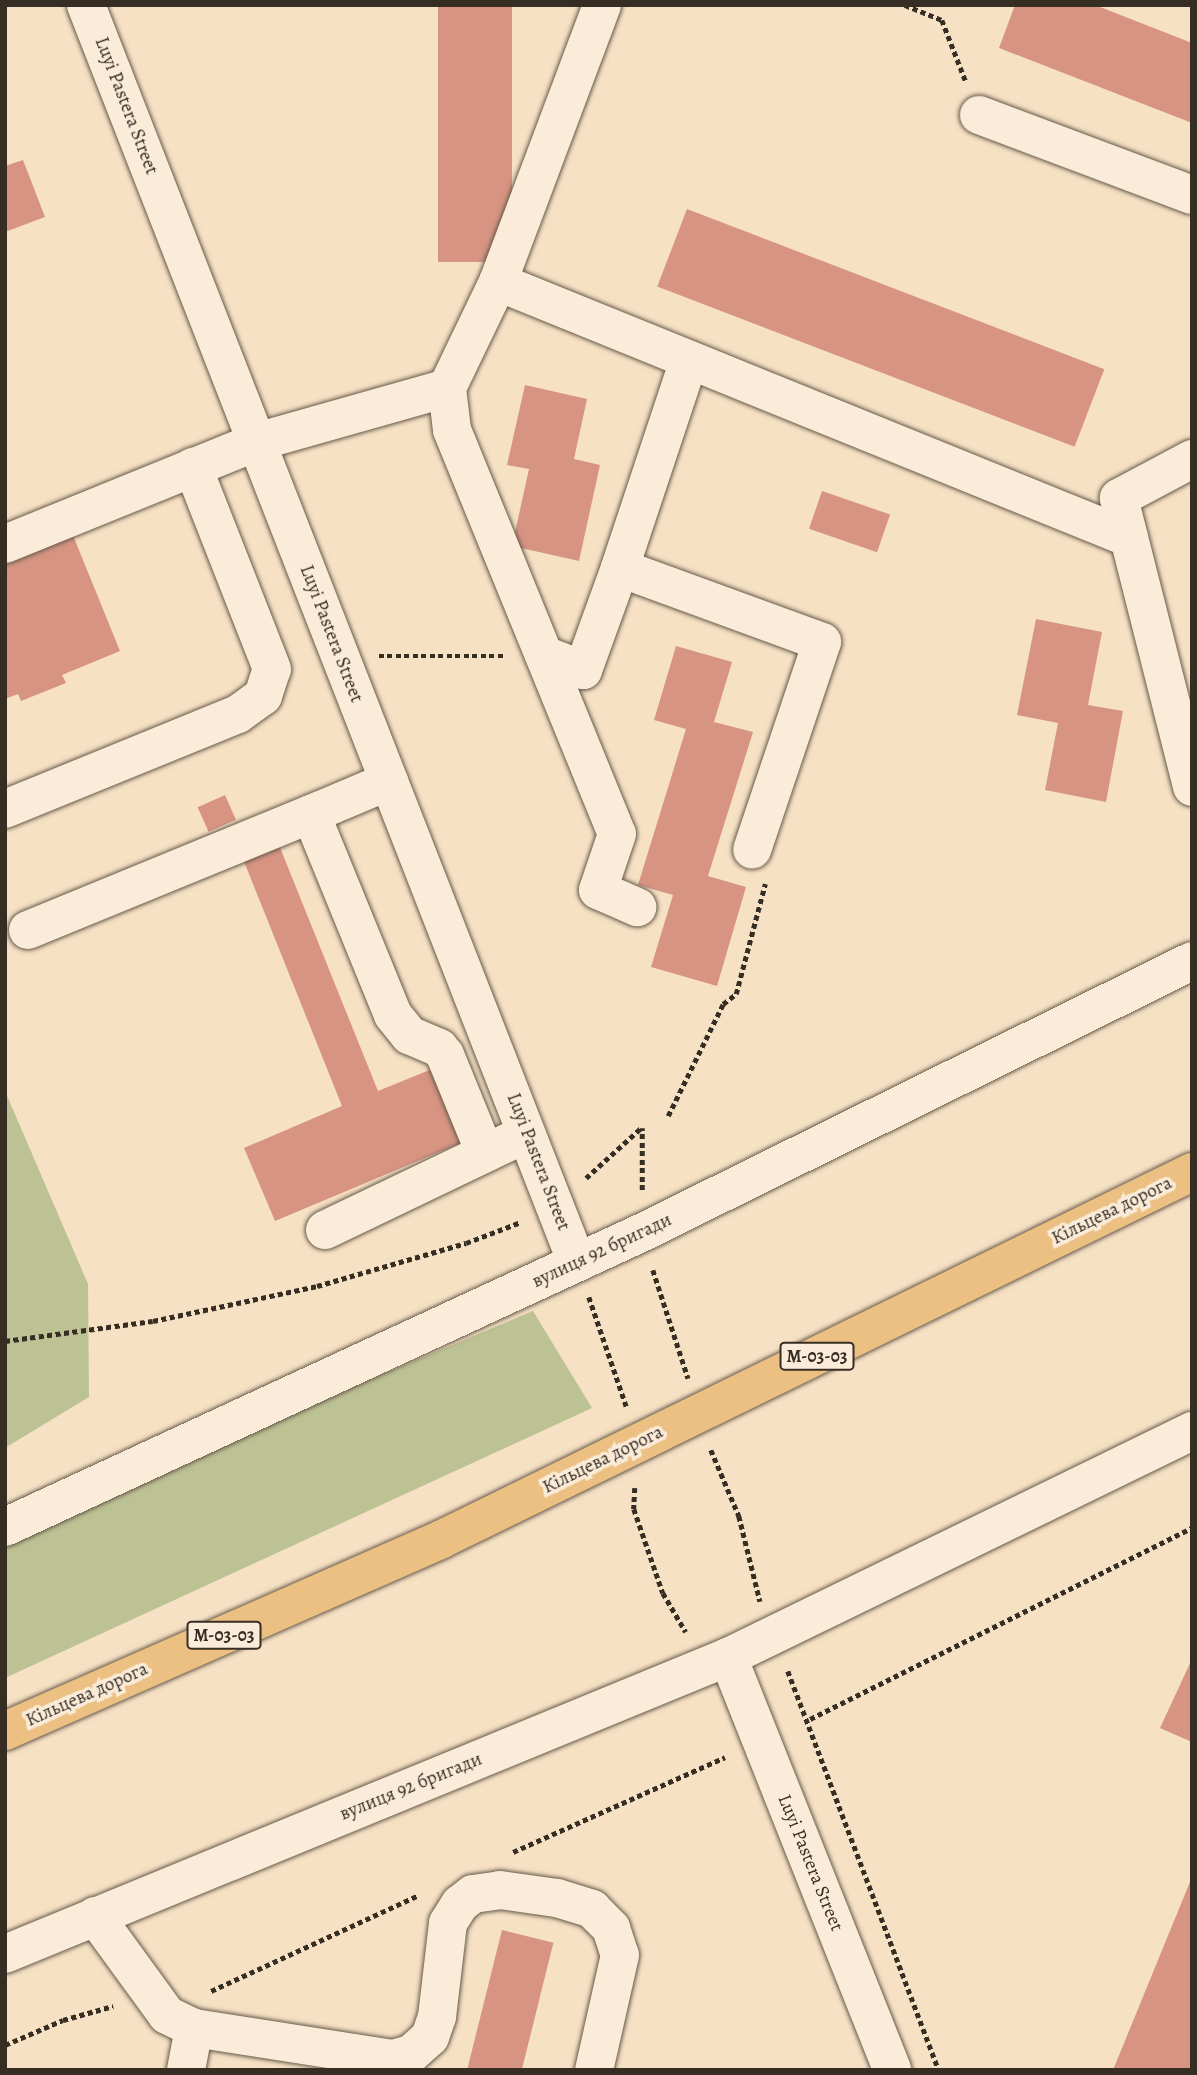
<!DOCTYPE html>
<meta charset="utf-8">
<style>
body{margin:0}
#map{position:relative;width:1197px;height:2075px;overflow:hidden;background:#f7e1c4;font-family:Alegreya,serif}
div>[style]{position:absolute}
.green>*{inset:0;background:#bdc294}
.building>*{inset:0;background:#d79483;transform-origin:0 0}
.path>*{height:4.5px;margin-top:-2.25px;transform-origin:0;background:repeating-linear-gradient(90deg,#362d23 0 5px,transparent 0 8.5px)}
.roads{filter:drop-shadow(0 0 2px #665a4b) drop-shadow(0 0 2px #665a4b)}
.minor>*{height:38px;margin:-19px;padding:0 19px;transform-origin:19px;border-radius:19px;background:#faecd9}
.highway>*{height:38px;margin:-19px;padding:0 19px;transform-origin:19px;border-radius:19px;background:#ecc082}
span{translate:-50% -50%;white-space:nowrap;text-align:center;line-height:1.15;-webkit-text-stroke:7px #faecd9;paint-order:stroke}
.shield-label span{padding:2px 5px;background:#faecd9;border:2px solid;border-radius:5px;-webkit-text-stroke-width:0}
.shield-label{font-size:18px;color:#362d23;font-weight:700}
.street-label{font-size:19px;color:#362d23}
.frame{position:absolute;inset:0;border:7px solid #362d23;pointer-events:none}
</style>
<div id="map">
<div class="green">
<div style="clip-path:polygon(5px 1091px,88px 1284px,89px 1397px,5px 1448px)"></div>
<div style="clip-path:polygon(533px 1311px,592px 1408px,5px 1678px,5px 1533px)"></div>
</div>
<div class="building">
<div style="left:438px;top:5px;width:74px;height:257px"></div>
<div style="clip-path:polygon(1015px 5px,1095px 5px,1192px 43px,1192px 123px,999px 48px)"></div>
<div style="clip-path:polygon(23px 160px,45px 217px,5px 232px,5px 166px)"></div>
<div style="left:687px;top:209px;width:447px;height:83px;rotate:21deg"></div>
<div style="clip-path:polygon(525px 385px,587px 399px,574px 459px,600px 465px,579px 561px,512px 546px,529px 469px,507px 465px)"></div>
<div style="left:822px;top:491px;width:72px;height:40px;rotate:19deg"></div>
<div style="clip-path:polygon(70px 528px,120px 651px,62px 675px,66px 683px,21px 701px,18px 694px,5px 699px,5px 555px)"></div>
<div style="clip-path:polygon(1036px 619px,1102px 632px,1088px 705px,1123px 711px,1106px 802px,1045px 790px,1058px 723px,1017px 715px)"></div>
<div style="clip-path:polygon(676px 646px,732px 662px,714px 722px,753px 732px,708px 876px,746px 887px,717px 986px,651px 967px,673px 895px,638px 885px,686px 729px,654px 720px)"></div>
<div style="left:225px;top:795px;width:27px;height:30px;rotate:66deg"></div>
<div style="clip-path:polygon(279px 845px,378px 1091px,432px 1069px,463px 1142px,275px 1221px,244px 1148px,342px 1106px,243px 859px)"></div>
<div style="clip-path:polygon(1192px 1659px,1192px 1742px,1160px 1728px)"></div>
<div style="clip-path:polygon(1192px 1877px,1192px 2070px,1113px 2070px)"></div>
<div style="left:502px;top:1930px;width:53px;height:144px;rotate:14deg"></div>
</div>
<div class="path">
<div style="left:905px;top:5px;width:40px;rotate:22deg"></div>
<div style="left:942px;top:20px;width:66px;rotate:68.8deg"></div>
<div style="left:379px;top:656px;width:125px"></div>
<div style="left:668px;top:1116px;width:125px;rotate:-63.8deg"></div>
<div style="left:723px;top:1004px;width:16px;rotate:-38deg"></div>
<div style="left:736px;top:994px;width:114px;rotate:-75.2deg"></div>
<div style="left:586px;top:1178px;width:74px;rotate:-42.3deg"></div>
<div style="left:642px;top:1190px;width:62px;rotate:-90deg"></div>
<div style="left:653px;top:1270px;width:114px;rotate:72deg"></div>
<div style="left:589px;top:1297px;width:117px;rotate:71.1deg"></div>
<div style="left:5px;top:1341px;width:149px;rotate:-7.7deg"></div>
<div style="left:153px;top:1321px;width:168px;rotate:-12deg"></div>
<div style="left:317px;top:1286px;width:155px;rotate:-16.1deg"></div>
<div style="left:466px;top:1243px;width:59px;rotate:-20.9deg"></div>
<div style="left:711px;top:1450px;width:72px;rotate:67deg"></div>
<div style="left:739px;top:1516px;width:88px;rotate:76.1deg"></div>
<div style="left:635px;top:1488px;width:21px;rotate:93deg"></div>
<div style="left:634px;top:1509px;width:89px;rotate:71deg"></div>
<div style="left:663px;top:1593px;width:45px;rotate:59.5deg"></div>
<div style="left:788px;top:1671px;width:427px;rotate:69.3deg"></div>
<div style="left:810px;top:1719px;width:427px;rotate:-26.6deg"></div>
<div style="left:513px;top:1852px;width:232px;rotate:-24.1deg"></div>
<div style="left:211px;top:1991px;width:229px;rotate:-24.8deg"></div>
<div style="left:5px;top:2045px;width:63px;rotate:-23.3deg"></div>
<div style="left:63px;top:2020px;width:52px;rotate:-15.6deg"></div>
</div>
<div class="roads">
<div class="minor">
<div style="left:86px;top:5px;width:1350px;rotate:68.68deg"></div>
<div style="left:979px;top:115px;width:228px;rotate:20.6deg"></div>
<div style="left:498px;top:282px;width:681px;rotate:22.08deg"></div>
<div style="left:689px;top:360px;width:219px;rotate:108.4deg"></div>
<div style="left:620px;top:568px;width:215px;rotate:20.1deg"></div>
<div style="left:822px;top:642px;width:219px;rotate:108.6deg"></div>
<div style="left:447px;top:388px;width:42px;rotate:83.2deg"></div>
<div style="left:452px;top:430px;width:436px;rotate:67.8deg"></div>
<div style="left:617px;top:834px;width:59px;rotate:108.7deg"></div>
<div style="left:598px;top:890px;width:43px;rotate:23.6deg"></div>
<div style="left:1192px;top:459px;width:83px;rotate:151.9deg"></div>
<div style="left:1119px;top:498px;width:298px;rotate:75.8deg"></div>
<div style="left:5px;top:544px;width:271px;rotate:-22.1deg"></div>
<div style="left:256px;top:442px;width:198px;rotate:-15.8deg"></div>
<div style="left:447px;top:388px;width:118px;rotate:-64.3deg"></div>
<div style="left:498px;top:282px;width:296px;rotate:-69.4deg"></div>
<div style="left:544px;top:655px;width:42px;rotate:21deg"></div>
<div style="left:583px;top:670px;width:109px;rotate:-70.1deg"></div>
<div style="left:389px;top:781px;width:85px;rotate:157.1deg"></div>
<div style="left:311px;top:814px;width:217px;rotate:67.8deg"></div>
<div style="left:393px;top:1015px;width:26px;rotate:51deg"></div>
<div style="left:409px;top:1035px;width:33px;rotate:23deg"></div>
<div style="left:439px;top:1048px;width:9px;rotate:49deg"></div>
<div style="left:445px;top:1055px;width:106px;rotate:67.8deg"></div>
<div style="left:5px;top:809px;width:252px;rotate:-22.2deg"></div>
<div style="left:238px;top:714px;width:31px;rotate:-36deg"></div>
<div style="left:263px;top:696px;width:28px;rotate:-72deg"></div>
<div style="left:272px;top:669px;width:217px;rotate:-111.4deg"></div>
<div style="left:28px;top:930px;width:306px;rotate:-22.3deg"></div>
<div style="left:325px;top:1230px;width:204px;rotate:-25.6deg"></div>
<div style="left:5px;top:1527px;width:701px;rotate:-24.81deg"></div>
<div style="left:641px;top:1233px;width:614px;rotate:-26.27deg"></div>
<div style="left:728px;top:1657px;width:444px;rotate:68.3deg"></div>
<div style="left:95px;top:1916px;width:122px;rotate:54deg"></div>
<div style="left:167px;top:2015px;width:30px;rotate:26deg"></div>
<div style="left:194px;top:2028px;width:201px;rotate:8.9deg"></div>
<div style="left:393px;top:2059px;width:19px;rotate:-16deg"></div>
<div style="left:411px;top:2054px;width:25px;rotate:-42deg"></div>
<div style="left:430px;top:2037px;width:21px;rotate:-71deg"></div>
<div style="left:437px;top:2017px;width:95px;rotate:-83.3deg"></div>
<div style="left:448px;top:1923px;width:22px;rotate:-58deg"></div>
<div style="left:460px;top:1904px;width:16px;rotate:-38deg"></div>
<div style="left:473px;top:1894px;width:27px;rotate:-8deg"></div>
<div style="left:500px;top:1890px;width:58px;rotate:8deg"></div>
<div style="left:557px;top:1898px;width:37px;rotate:17deg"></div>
<div style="left:592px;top:1909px;width:27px;rotate:45deg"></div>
<div style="left:611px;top:1928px;width:28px;rotate:72deg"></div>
<div style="left:620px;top:1955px;width:118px;rotate:102.7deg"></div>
<div style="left:5px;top:1954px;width:782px;rotate:-22.33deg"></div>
<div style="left:728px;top:1657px;width:516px;rotate:-25.97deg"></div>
<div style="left:186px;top:2070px;width:43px;rotate:-79.2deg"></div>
</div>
<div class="highway">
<div style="left:5px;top:1731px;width:477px;rotate:-23.7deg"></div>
<div style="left:442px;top:1539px;width:835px;rotate:-26.07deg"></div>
</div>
</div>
<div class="shield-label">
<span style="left:817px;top:1356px">М-03-03</span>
<span style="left:224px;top:1635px">М-03-03</span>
</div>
<div class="street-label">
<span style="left:126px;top:106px;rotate:69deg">Luyi Pastera Street</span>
<span style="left:331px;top:634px;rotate:69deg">Luyi Pastera Street</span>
<span style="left:538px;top:1162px;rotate:69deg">Luyi Pastera Street</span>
<span style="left:1112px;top:1211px;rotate:-26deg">Кільцева дорога</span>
<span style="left:602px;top:1251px;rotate:-25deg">вулиця 92 бригади</span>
<span style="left:603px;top:1460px;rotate:-26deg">Кільцева дорога</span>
<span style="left:87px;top:1695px;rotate:-24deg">Кільцева дорога</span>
<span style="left:411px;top:1787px;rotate:-22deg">вулиця 92 бригади</span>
<span style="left:810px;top:1863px;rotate:68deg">Luyi Pastera Street</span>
</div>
<div class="frame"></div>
</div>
